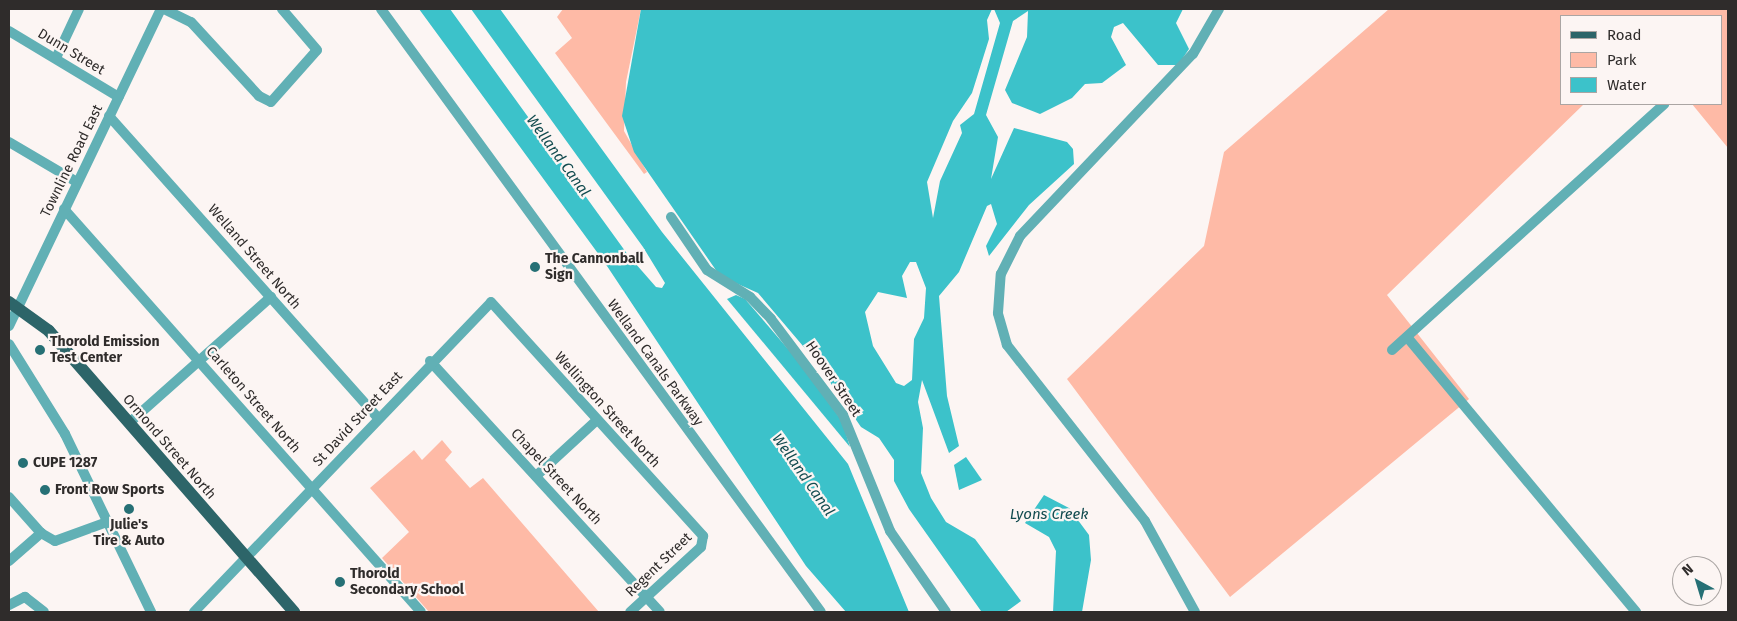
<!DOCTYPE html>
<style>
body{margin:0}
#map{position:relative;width:1737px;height:621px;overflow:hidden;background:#fcf5f3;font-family:"Fira Sans",sans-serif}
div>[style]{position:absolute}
.green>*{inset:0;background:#febaa6}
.water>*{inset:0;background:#3cc2ca}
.minor>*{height:10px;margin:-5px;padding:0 5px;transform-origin:5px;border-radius:5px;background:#61b0b5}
.major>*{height:12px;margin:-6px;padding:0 6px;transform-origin:6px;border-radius:6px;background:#2d6569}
.dots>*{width:14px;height:14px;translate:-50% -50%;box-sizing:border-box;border:2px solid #fcf5f3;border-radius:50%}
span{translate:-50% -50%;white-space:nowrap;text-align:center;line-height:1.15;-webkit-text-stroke:4.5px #fcf5f3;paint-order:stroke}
.street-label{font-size:14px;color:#2f2c2b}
.poi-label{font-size:14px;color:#2f2c2b;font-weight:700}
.left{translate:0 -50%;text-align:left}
.water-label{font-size:15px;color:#124b4f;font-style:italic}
.frame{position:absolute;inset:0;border:10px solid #2f2c2b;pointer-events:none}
.legend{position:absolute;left:1560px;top:15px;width:162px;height:90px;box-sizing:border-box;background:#fcf5f3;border:1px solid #aaa5a3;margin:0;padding:6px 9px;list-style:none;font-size:15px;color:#2f2c2b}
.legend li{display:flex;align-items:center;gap:10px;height:25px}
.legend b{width:25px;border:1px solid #aaa5a3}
.north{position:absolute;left:1672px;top:556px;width:50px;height:50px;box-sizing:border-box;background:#fcf5f3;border:1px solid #aaa5a3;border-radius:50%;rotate:321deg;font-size:14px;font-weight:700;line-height:20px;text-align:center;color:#2f2c2b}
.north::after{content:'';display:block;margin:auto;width:18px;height:22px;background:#267075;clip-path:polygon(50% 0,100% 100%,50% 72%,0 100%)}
</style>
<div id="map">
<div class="green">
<div style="clip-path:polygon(563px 9px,641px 9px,626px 82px,624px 131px,647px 172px,644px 174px,555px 53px,572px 38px,557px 17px)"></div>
<div style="clip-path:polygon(1389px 9px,1728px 9px,1728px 148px,1692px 104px,1721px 104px,1721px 16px,1561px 16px,1561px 104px,1584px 104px,1387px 295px,1469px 399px,1230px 597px,1067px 379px,1204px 246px,1224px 152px)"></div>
<div style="clip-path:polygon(442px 440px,452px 452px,445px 460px,470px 488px,483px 478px,599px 612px,429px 612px,382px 558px,409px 532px,370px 488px,414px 450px,422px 460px)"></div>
</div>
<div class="water">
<div style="clip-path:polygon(419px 9px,450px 9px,628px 255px,656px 287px,662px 288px,665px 283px,643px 247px,471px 9px,500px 9px,662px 232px,848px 464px,909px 612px,846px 612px,806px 566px,605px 263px)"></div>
<div style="clip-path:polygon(evenodd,641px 9px,992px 9px,987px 20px,989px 39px,972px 93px,953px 121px,927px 182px,933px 218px,940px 181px,962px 133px,960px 125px,974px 114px,1000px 23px,994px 9px,1183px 9px,1176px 23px,1189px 49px,1178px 65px,1158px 65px,1123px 23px,1114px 27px,1111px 37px,1126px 65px,1102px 83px,1085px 84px,1072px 98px,1040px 114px,1012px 103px,1005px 90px,1027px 37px,1028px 11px,1013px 21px,986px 115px,998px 137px,991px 179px,1014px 128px,1067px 142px,1073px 149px,1074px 164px,1029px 205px,989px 256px,986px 246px,997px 224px,991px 204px,987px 206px,959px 272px,939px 296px,947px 396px,959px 446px,949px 453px,922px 380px,918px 402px,923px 428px,921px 473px,931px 498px,946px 522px,975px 539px,1021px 601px,1006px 612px,981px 611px,909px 509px,894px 481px,894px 460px,879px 438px,861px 427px,814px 359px,758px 293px,720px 276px,634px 152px,622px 116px,641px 9px,910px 262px,916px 262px,926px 288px,924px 318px,914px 339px,912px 380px,904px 386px,896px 383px,873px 346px,865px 312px,878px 292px,907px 298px,902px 276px,910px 262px)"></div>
<div style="clip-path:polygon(736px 295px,745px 299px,794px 356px,842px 421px,850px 447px,727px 299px)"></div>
<div style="clip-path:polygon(966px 457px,982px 480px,959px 490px,954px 465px)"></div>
<div style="clip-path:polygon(1044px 495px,1069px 508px,1089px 535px,1091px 560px,1082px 612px,1053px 612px,1056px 551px,1049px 537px,1025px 523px)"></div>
</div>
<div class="minor">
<div style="left:164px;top:9px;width:30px;rotate:26deg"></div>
<div style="left:191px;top:22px;width:100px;rotate:47.4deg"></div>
<div style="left:259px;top:96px;width:13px;rotate:27deg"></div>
<div style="left:271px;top:102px;width:69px;rotate:-48.5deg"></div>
<div style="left:317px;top:50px;width:54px;rotate:-130.5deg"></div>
<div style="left:381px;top:9px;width:746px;rotate:53.88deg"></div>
<div style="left:9px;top:31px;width:128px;rotate:31deg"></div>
<div style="left:56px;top:58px;width:54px;rotate:-64.9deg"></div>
<div style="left:109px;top:116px;width:403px;rotate:48.3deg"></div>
<div style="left:9px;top:142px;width:79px;rotate:30.5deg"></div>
<div style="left:64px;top:209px;width:538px;rotate:48.46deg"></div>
<div style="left:671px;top:217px;width:64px;rotate:55.8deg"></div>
<div style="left:707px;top:270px;width:51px;rotate:32.1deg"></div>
<div style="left:750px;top:297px;width:30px;rotate:46deg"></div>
<div style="left:771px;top:319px;width:120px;rotate:53.1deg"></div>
<div style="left:843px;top:415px;width:125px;rotate:67.9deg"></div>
<div style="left:890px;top:531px;width:98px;rotate:55.3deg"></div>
<div style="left:9px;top:326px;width:352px;rotate:-64.4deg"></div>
<div style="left:1407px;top:337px;width:358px;rotate:50.2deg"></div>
<div style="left:9px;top:344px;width:106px;rotate:58.1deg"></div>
<div style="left:65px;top:434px;width:198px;rotate:64.2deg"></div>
<div style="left:1392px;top:350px;width:367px;rotate:-42.1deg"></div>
<div style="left:430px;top:361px;width:340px;rotate:47.5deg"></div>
<div style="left:129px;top:423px;width:190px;rotate:-41.6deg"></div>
<div style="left:536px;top:476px;width:83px;rotate:-42.6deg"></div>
<div style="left:9px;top:497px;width:48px;rotate:48.4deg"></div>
<div style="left:41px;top:533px;width:16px;rotate:30deg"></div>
<div style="left:55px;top:541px;width:55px;rotate:-20.1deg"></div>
<div style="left:9px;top:561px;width:43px;rotate:-41.2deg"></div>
<div style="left:9px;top:605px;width:18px;rotate:-27deg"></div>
<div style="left:25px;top:597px;width:24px;rotate:38deg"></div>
<div style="left:194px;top:612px;width:429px;rotate:-46.2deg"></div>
<div style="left:491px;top:302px;width:316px;rotate:47.8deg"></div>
<div style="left:703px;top:536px;width:11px;rotate:100deg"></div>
<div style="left:701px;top:547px;width:96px;rotate:137.5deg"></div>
<div style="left:1195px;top:612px;width:104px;rotate:-118.8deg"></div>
<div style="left:1145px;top:521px;width:224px;rotate:-128.1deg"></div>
<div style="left:1007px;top:345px;width:33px;rotate:-106deg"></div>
<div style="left:998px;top:313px;width:39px;rotate:-86deg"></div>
<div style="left:1001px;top:274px;width:42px;rotate:-63.4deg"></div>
<div style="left:1020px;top:236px;width:251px;rotate:-46.5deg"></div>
<div style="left:1193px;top:54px;width:52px;rotate:-60deg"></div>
</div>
<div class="major">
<div style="left:9px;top:302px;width:49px;rotate:35.9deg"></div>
<div style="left:49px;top:331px;width:373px;rotate:48.9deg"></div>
</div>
<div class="dots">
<div style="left:535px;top:267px;background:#267075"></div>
<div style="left:40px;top:350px;background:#267075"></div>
<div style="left:23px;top:463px;background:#267075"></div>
<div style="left:45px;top:490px;background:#267075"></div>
<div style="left:129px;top:509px;background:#267075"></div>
<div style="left:340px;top:582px;background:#267075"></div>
</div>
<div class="street-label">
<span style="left:71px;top:52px;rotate:31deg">Dunn Street</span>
<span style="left:72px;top:161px;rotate:-64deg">Townline Road East</span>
<span style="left:254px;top:257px;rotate:49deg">Welland Street North</span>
<span style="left:655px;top:363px;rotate:54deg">Welland Canals Parkway</span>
<span style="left:833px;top:379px;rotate:56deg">Hoover Street</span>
<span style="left:253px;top:400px;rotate:49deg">Carleton Street North</span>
<span style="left:607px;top:410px;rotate:48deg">Wellington Street North</span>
<span style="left:358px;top:419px;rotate:-47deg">St David Street East</span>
<span style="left:169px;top:447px;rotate:49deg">Ormond Street North</span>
<span style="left:556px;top:477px;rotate:47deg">Chapel Street North</span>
<span style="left:659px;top:565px;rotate:-44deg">Regent Street</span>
</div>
<div class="poi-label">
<span class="left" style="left:545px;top:267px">The Cannonball<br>Sign</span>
<span class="left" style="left:50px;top:350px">Thorold Emission<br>Test Center</span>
<span class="left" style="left:33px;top:463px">CUPE 1287</span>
<span class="left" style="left:55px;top:490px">Front Row Sports</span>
<span style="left:129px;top:533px">Julie's<br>Tire &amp; Auto</span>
<span class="left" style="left:350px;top:582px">Thorold<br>Secondary School</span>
</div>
<div class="water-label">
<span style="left:558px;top:156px;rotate:54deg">Welland Canal</span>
<span style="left:803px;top:475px;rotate:55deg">Welland Canal</span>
<span style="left:1049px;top:515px">Lyons Creek</span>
</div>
<div class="frame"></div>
<ul class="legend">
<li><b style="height:6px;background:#2d6569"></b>Road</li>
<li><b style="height:14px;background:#febaa6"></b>Park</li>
<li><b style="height:14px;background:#3cc2ca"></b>Water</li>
</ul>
<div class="north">N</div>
</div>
